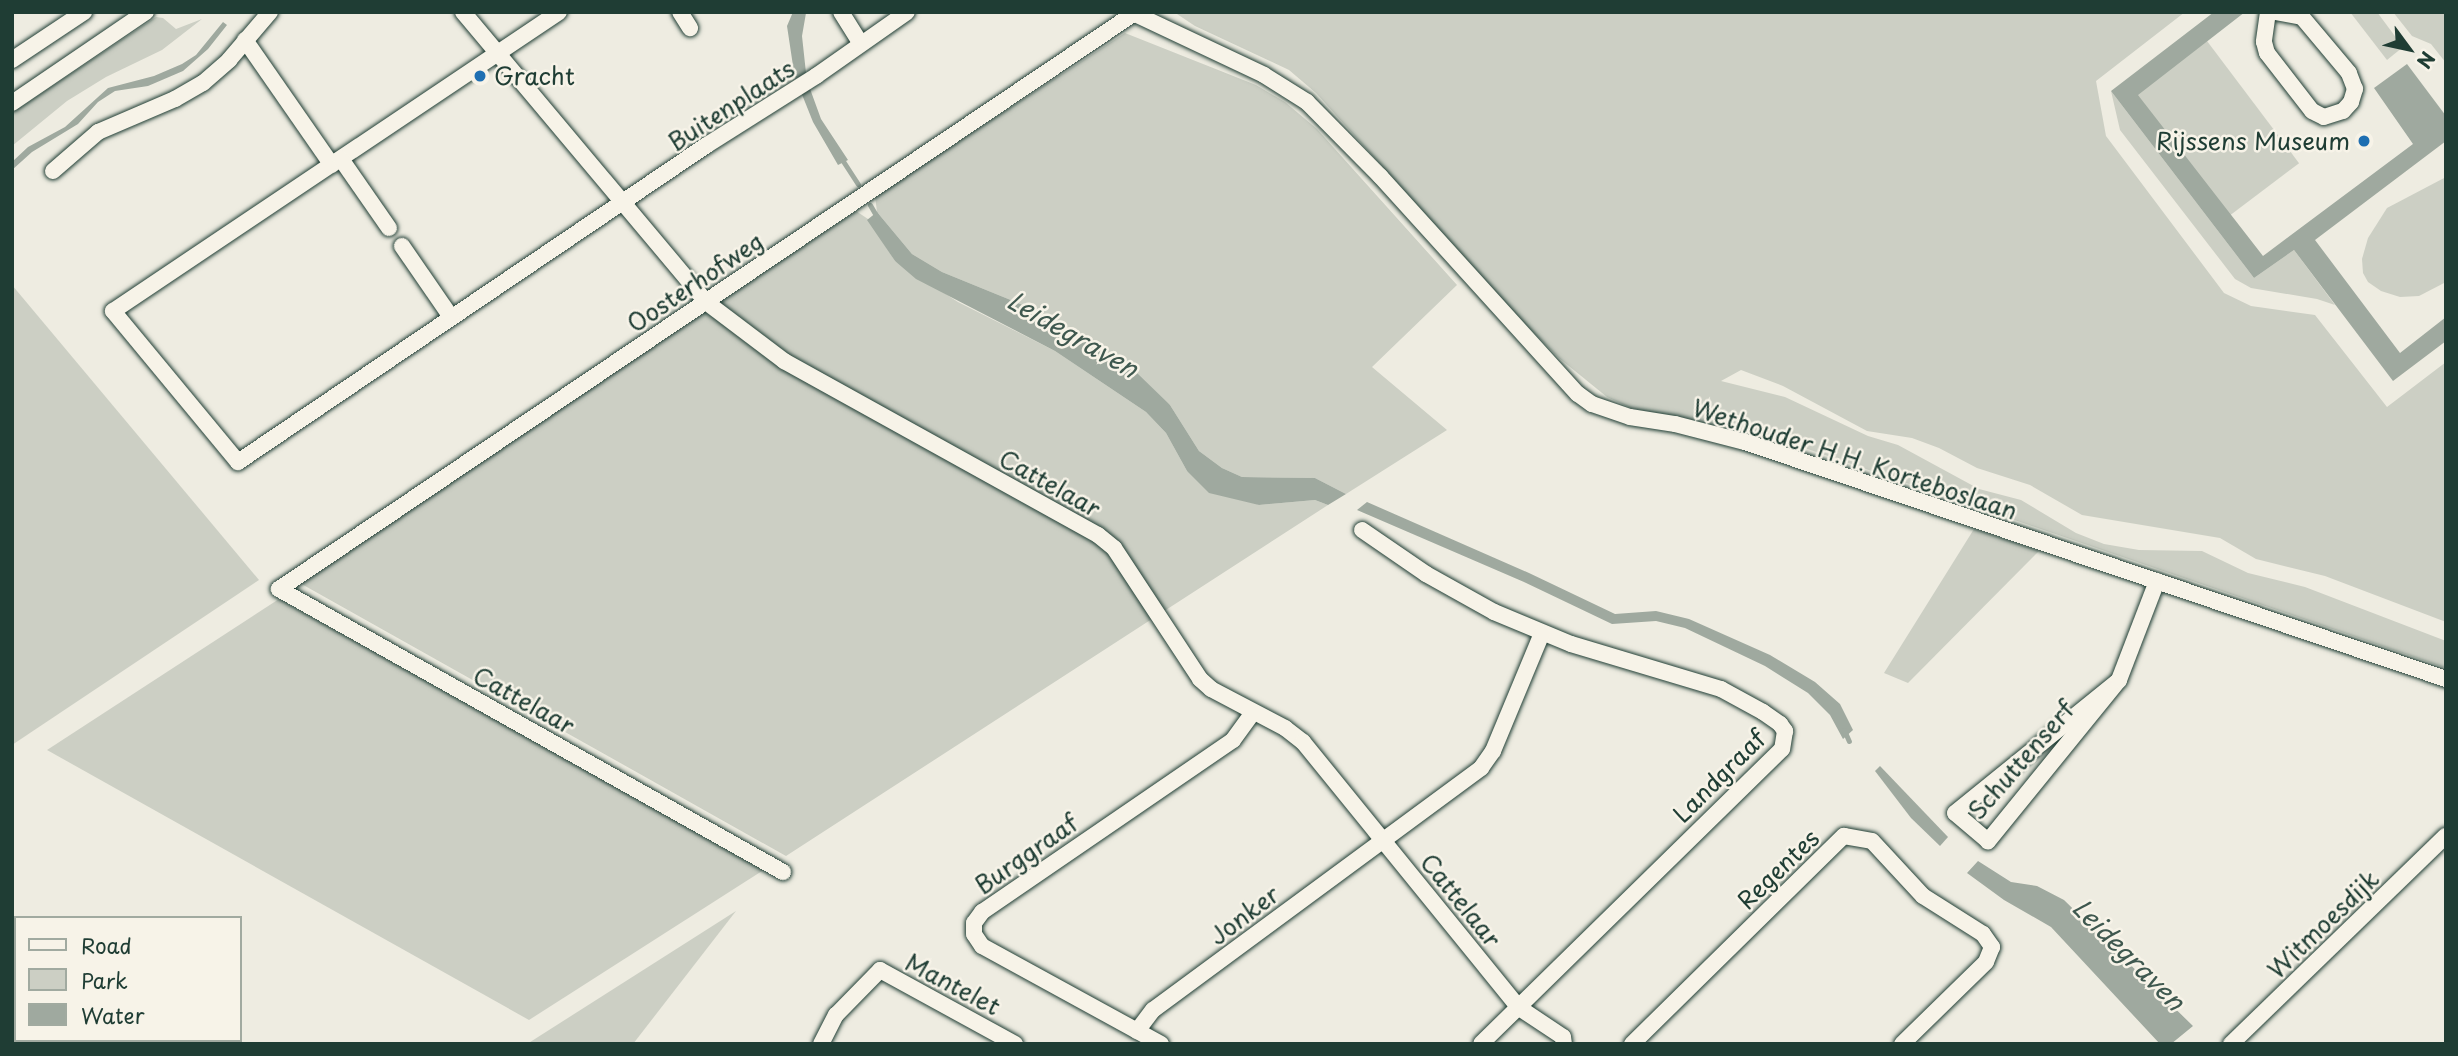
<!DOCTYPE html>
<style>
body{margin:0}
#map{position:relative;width:2458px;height:1056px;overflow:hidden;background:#eeece1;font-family:"Playpen Sans",sans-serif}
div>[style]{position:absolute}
.green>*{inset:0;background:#cccfc4;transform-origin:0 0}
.water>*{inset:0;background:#9fa99f}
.stream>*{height:5px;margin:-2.5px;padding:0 2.5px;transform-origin:2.5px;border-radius:2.5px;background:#9fa99f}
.roads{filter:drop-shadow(0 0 2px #1f3d34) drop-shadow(0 0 2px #1f3d34)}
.minor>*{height:16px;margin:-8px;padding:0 8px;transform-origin:8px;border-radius:8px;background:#f7f3e8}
.dots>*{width:19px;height:19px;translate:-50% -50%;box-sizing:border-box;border:4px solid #f7f3e8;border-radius:50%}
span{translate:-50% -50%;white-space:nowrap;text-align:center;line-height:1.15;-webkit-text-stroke:5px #f7f3e8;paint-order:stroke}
.poi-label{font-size:24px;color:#1f3d34}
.left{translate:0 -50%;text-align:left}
.right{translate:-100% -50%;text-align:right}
.street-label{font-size:24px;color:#1f3d34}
.water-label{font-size:26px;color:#3f584f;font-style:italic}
.frame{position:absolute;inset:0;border:14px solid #1f3d34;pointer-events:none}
.legend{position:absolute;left:14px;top:916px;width:228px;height:126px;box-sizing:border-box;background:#f7f3e8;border:2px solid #a1aaa0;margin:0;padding:9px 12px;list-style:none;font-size:21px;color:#1f3d34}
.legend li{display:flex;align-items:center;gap:14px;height:35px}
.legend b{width:35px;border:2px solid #a1aaa0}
.north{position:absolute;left:2374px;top:14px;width:70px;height:70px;-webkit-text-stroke:5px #f7f3e8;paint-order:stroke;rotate:123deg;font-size:19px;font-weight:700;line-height:28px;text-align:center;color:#1f3d34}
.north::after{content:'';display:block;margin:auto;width:24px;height:32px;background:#1f3d34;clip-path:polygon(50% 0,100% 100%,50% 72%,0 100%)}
</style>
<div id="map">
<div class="green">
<div style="clip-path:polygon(1174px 12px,2185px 12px,2096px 81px,2106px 136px,2224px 293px,2251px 306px,2315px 315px,2387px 407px,2446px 362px,2446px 622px,2325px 576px,2256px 559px,2220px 538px,2082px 515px,2030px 485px,1977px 468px,1939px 448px,1912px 438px,1867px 431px,1783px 386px,1741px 370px,1721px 381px,1785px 397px,1868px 436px,1898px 445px,1979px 489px,2021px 500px,2076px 533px,2104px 544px,2139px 550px,2202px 551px,2248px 573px,2305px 587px,2446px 641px,2446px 668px,1796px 445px,1631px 408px,1607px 397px,1559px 358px,1521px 320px,1316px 93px,1289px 70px,1195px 26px)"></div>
<div style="clip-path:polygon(2350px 12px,2377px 12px,2403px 47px,2387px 60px)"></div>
<div style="clip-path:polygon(2393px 12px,2446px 12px,2446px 63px,2431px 44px,2412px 36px)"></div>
<div style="clip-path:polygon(156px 17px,163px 18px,176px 29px,202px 19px,162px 50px,106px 77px,67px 101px,12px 146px,12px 113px)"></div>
<div style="clip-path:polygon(1125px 33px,1256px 85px,1285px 102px,1317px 129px,1457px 285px,1372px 367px,1447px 430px,1346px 494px,1315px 478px,1242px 477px,1222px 468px,1199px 451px,1170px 405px,1076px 334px,1035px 310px,942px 272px,912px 254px,877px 212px,875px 196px)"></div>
<div style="left:2207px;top:41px;width:153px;height:88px;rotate:53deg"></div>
<div style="clip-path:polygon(2111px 91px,2254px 278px,2294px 250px,2335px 305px,2317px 299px,2251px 288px,2235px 279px,2120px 130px)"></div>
<div style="clip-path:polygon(2446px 177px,2446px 282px,2419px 296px,2400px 297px,2381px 291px,2368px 282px,2363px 273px,2362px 259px,2368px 238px,2387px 208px)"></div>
<div style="clip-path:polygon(856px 211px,868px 219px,895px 261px,958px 302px,1055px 351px,1146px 412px,1166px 433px,1187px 471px,1259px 505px,1315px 500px,1328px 505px,786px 856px,298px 582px)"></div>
<div style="clip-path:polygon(12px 285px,259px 580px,12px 745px)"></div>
<div style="clip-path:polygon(1974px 529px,2039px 551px,1908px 683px,1884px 673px)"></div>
<div style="clip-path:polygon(279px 599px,765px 869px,529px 1020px,47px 750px)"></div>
<div style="clip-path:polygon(736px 911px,633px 1044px,527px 1044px)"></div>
</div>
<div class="water">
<div style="clip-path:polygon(793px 12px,806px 13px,802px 36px,806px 73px,795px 79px,787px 26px)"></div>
<div style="clip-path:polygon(2214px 12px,2245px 12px,2138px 95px,2263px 256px,2413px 144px,2374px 88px,2407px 64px,2446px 116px,2446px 141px,2315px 240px,2400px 353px,2446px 317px,2446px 341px,2393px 381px,2294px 250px,2254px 278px,2111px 91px)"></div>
<div style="clip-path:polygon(223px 22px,227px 25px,208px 49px,183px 71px,148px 86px,115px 91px,98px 102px,78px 124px,32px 152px,12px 170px,12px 162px,28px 147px,65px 127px,108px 88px,154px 76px,182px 64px,196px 55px)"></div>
<div style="clip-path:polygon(809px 86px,821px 119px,848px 160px,838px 165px,813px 122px,801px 92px)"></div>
<div style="clip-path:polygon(877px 212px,912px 254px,942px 272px,1035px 310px,1137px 373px,1170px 405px,1199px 451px,1222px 468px,1242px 477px,1315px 478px,1346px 494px,1328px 505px,1315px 500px,1259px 505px,1209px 493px,1187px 471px,1166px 433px,1146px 412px,1055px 351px,916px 279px,895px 261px,867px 220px)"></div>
<div style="clip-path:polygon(1367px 502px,1529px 573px,1615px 614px,1656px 611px,1689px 619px,1770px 655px,1815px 682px,1840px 704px,1853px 730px,1843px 739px,1830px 715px,1808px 693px,1765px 666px,1685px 628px,1656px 621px,1612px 624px,1524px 582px,1357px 510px)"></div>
<div style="clip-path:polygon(1880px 766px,1948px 837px,1940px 846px,1911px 818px,1875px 771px)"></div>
<div style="clip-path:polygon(1978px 861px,2011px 882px,2037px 886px,2064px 900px,2193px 1026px,2171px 1044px,2160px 1044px,2051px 927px,2004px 900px,1967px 873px)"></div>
</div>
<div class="stream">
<div style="left:841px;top:158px;width:31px;rotate:57deg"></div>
<div style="left:870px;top:205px;width:14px;rotate:60deg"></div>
<div style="left:1844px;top:730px;width:12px;rotate:66deg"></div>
</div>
<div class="roads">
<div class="minor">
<div style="left:463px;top:12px;width:378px;rotate:50deg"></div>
<div style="left:706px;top:302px;width:98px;rotate:37.1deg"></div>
<div style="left:784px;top:361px;width:359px;rotate:29deg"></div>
<div style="left:1098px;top:535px;width:21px;rotate:39deg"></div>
<div style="left:1114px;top:548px;width:157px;rotate:56.7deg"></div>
<div style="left:1200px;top:679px;width:15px;rotate:42deg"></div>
<div style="left:1211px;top:689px;width:84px;rotate:27.8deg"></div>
<div style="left:1285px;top:728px;width:23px;rotate:38deg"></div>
<div style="left:1303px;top:742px;width:341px;rotate:50.9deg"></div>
<div style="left:1518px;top:1007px;width:54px;rotate:33.7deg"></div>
<div style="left:1563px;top:1037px;width:7px;rotate:82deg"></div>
<div style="left:559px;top:12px;width:537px;rotate:146.16deg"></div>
<div style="left:113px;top:311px;width:196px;rotate:50.4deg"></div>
<div style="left:238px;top:462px;width:566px;rotate:-34.06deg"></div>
<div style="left:707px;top:145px;width:129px;rotate:-32.3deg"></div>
<div style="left:816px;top:76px;width:111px;rotate:-35.1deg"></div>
<div style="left:680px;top:12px;width:19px;rotate:58deg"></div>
<div style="left:841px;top:12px;width:36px;rotate:58deg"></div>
<div style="left:1131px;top:12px;width:147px;rotate:25.3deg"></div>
<div style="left:1264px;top:75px;width:51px;rotate:32.1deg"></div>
<div style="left:1307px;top:102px;width:104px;rotate:45.4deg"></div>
<div style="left:1380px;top:176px;width:294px;rotate:47.8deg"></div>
<div style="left:1578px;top:394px;width:17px;rotate:36deg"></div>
<div style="left:1592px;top:404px;width:40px;rotate:18.9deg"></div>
<div style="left:1630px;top:417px;width:46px;rotate:8.8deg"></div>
<div style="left:1675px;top:424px;width:72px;rotate:14.4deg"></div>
<div style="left:1745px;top:442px;width:740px;rotate:18.68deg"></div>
<div style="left:2268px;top:12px;width:30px;rotate:98deg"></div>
<div style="left:2264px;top:42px;width:11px;rotate:75deg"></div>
<div style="left:2267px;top:53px;width:73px;rotate:52.2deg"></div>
<div style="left:2312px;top:111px;width:13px;rotate:27deg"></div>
<div style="left:2324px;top:117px;width:20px;rotate:-18deg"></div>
<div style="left:2343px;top:111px;width:12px;rotate:-48deg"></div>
<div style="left:2351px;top:102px;width:14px;rotate:-73deg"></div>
<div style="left:2355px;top:89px;width:17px;rotate:-111deg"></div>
<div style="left:2349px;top:73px;width:73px;rotate:-130deg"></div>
<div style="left:2302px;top:17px;width:26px;rotate:-169deg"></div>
<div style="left:245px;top:40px;width:152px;rotate:55.2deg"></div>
<div style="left:12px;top:60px;width:87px;rotate:-33.7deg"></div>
<div style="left:12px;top:103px;width:162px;rotate:-34.2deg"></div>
<div style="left:341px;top:159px;width:84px;rotate:55.2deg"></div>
<div style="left:53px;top:171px;width:60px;rotate:-40.9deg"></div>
<div style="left:98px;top:132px;width:84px;rotate:-23.2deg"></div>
<div style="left:175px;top:99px;width:32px;rotate:-30deg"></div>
<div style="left:203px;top:83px;width:35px;rotate:-41deg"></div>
<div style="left:229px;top:60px;width:63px;rotate:-49.5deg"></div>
<div style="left:402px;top:246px;width:86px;rotate:55.4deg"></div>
<div style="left:1362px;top:530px;width:78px;rotate:34.5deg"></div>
<div style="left:1426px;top:574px;width:78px;rotate:29.2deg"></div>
<div style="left:1494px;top:612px;width:83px;rotate:22.6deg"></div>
<div style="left:1571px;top:644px;width:157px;rotate:16.7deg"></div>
<div style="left:1721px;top:689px;width:48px;rotate:28.7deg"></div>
<div style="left:1763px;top:712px;width:21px;rotate:35deg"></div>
<div style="left:1780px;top:724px;width:9px;rotate:54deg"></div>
<div style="left:1785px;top:731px;width:18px;rotate:99deg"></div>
<div style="left:1782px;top:749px;width:421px;rotate:135.6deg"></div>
<div style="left:2119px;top:680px;width:208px;rotate:129.1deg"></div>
<div style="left:1988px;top:841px;width:43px;rotate:-139.7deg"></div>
<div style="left:1955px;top:813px;width:211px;rotate:-39deg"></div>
<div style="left:2119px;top:680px;width:106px;rotate:-69deg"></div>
<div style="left:783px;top:872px;width:578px;rotate:-150.69deg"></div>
<div style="left:279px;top:589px;width:1033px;rotate:-33.95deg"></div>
<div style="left:1137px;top:1031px;width:26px;rotate:-53deg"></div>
<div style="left:1153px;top:1010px;width:408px;rotate:-36.4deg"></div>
<div style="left:1481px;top:768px;width:21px;rotate:-55deg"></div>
<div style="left:1493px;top:751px;width:128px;rotate:-67.4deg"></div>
<div style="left:821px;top:1044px;width:33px;rotate:-63deg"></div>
<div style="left:836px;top:1015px;width:63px;rotate:-45.6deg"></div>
<div style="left:880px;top:970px;width:154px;rotate:28.7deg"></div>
<div style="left:1161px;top:1044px;width:204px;rotate:-151.3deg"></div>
<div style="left:982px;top:946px;width:14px;rotate:-124deg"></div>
<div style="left:974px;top:934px;width:11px;rotate:-90deg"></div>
<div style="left:974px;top:923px;width:14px;rotate:-54deg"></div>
<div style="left:982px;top:912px;width:304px;rotate:-34.4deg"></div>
<div style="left:1233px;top:740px;width:34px;rotate:-54deg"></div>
<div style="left:1632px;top:1044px;width:297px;rotate:-44.5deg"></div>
<div style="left:1844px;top:836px;width:28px;rotate:10deg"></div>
<div style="left:1872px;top:841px;width:75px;rotate:47.2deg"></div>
<div style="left:1923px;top:896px;width:71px;rotate:32.3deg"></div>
<div style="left:1983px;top:934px;width:16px;rotate:55deg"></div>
<div style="left:1992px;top:947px;width:16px;rotate:112deg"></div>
<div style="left:1986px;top:962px;width:117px;rotate:135.7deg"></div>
<div style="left:2231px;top:1044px;width:299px;rotate:-44.1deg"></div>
</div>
</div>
<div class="dots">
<div style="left:480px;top:76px;background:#1f6fb2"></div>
<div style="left:2364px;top:141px;background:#1f6fb2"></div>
</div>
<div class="poi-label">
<span class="left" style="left:494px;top:76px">Gracht</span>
<span class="right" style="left:2350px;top:141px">Rijssens Museum</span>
</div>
<div class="street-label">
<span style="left:731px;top:105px;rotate:-33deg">Buitenplaats</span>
<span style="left:695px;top:282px;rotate:-34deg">Oosterhofweg</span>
<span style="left:1855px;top:459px;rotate:18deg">Wethouder H.H. Korteboslaan</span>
<span style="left:1050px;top:483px;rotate:29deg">Cattelaar</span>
<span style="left:524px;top:700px;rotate:29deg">Cattelaar</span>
<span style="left:2021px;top:760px;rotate:-49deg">Schuttenserf</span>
<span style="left:1719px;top:776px;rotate:-45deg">Landgraaf</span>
<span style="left:1026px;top:854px;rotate:-35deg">Burggraaf</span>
<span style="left:1778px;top:869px;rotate:-44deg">Regentes</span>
<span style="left:1461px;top:900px;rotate:51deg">Cattelaar</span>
<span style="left:1244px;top:915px;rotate:-37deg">Jonker</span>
<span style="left:2323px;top:924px;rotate:-44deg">Witmoesdijk</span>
<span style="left:953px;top:984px;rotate:28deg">Mantelet</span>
</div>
<div class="water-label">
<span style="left:1073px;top:334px;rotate:30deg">Leidegraven</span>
<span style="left:2129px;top:954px;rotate:45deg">Leidegraven</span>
</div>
<div class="frame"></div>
<ul class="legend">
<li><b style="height:9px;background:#f7f3e8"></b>Road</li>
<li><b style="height:19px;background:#cccfc4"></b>Park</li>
<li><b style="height:19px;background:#9fa99f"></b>Water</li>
</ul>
<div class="north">N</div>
</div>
